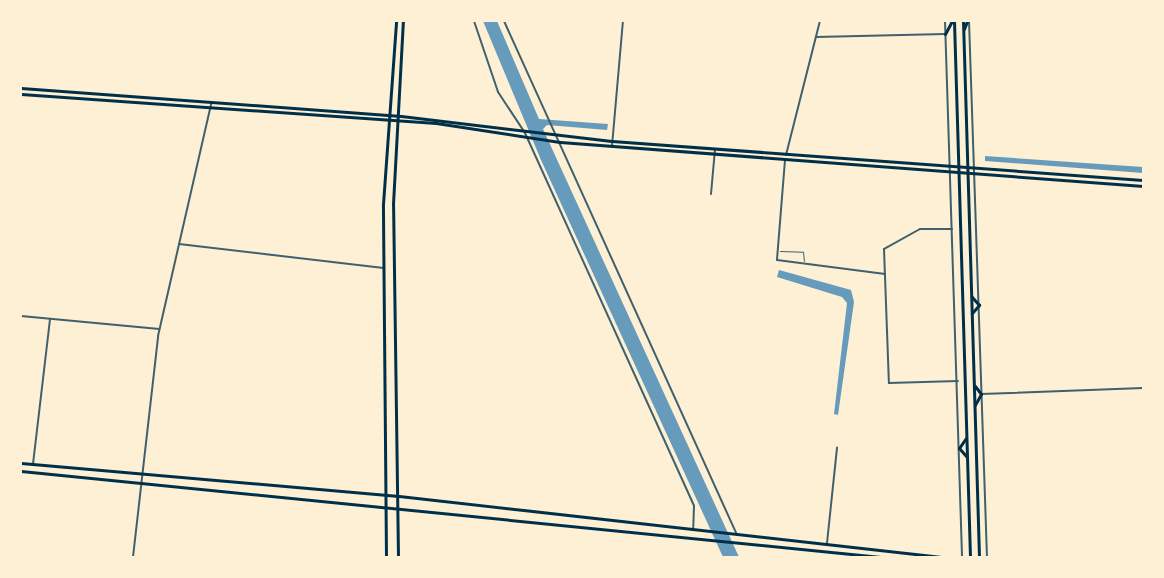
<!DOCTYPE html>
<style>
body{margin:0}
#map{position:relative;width:1164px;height:578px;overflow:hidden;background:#fdf0d5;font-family:"Exo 2",sans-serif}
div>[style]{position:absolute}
.water>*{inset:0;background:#669bbc}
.service>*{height:1px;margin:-0.5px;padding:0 0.5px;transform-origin:0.5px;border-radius:0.5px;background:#3f606c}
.minor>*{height:2px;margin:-1px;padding:0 1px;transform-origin:1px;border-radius:1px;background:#3f606c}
.tertiary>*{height:2px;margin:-1px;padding:0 1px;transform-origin:1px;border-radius:1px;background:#3f606c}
.secondary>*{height:3px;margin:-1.5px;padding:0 1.5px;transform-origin:1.5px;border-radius:1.5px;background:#003049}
.primary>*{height:3px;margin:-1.5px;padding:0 1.5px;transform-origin:1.5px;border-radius:1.5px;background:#003049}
span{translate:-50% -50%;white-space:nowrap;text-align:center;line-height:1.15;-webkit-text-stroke:4.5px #fdf0d5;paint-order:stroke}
.frame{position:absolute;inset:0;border:22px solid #fdf0d5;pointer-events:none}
</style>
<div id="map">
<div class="water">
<div style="clip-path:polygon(483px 21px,497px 21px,539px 119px,608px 124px,607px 130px,547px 125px,543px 129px,739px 557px,723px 557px,541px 160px)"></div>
<div style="clip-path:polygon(985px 156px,1143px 167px,1143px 173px,985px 161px)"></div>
<div style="clip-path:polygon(779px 270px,851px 290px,854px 302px,838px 415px,834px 414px,847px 303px,842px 297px,777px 277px)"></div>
</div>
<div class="service">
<div style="left:780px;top:251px;width:23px;rotate:2deg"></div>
<div style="left:803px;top:252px;width:9px;rotate:84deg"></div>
</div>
<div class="minor">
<div style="left:474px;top:21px;width:75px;rotate:71.3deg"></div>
<div style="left:498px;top:92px;width:49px;rotate:56.6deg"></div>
<div style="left:525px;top:133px;width:409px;rotate:65.6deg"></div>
<div style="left:694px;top:506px;width:24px;rotate:92deg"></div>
<div style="left:504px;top:21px;width:564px;rotate:65.61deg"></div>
<div style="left:816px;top:37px;width:129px;rotate:-1.3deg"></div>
<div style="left:612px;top:146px;width:125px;rotate:-85deg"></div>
<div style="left:786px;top:155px;width:138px;rotate:-75.8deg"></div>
<div style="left:785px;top:160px;width:100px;rotate:94.6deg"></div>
<div style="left:777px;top:260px;width:109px;rotate:7.4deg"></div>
<div style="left:711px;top:194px;width:45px;rotate:-84.9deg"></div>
<div style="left:952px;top:229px;width:32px;rotate:180deg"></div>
<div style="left:920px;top:229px;width:41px;rotate:150.9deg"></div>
<div style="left:884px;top:249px;width:134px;rotate:87.9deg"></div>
<div style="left:889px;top:383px;width:69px;rotate:-1.7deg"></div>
<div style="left:179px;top:244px;width:206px;rotate:6.7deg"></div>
<div style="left:981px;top:394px;width:162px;rotate:-2.1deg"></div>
<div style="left:33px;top:464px;width:146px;rotate:-83.3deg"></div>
<div style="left:827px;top:543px;width:96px;rotate:-84deg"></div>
</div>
<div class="tertiary">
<div style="left:945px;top:21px;width:536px;rotate:88.18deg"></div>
<div style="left:969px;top:21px;width:536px;rotate:88.08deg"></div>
<div style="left:21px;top:316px;width:139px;rotate:5.4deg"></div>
<div style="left:133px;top:557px;width:222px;rotate:-83.5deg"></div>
<div style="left:158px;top:336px;width:238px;rotate:-77.1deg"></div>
</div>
<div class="secondary">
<div style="left:21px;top:88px;width:381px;rotate:4.2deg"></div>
<div style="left:401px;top:116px;width:212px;rotate:6.8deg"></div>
<div style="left:612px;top:141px;width:532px;rotate:4.2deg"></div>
<div style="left:21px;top:94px;width:416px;rotate:4deg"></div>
<div style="left:436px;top:123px;width:125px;rotate:8.7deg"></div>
<div style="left:560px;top:142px;width:585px;rotate:4.32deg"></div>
<div style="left:21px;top:463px;width:379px;rotate:5deg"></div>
<div style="left:399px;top:496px;width:546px;rotate:6.41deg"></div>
<div style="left:21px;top:471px;width:864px;rotate:5.71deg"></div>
<div style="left:386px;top:557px;width:353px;rotate:-90.5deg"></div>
<div style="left:383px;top:204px;width:183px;rotate:-85.9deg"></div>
<div style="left:398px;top:557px;width:353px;rotate:-90.8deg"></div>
<div style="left:393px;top:204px;width:183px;rotate:-86.9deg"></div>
</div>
<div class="primary">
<div style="left:954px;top:21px;width:536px;rotate:88.29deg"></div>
<div style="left:963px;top:21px;width:536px;rotate:88.29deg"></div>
<div style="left:964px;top:29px;width:9px;rotate:-69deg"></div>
<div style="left:945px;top:34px;width:15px;rotate:-62deg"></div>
<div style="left:972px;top:313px;width:11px;rotate:-49deg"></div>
<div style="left:979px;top:305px;width:11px;rotate:-131deg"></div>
<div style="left:975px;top:386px;width:10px;rotate:53deg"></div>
<div style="left:981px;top:394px;width:13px;rotate:119deg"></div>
<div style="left:966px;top:438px;width:12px;rotate:125deg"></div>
<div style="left:959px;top:448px;width:11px;rotate:49deg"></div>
</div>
<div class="frame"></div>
</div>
